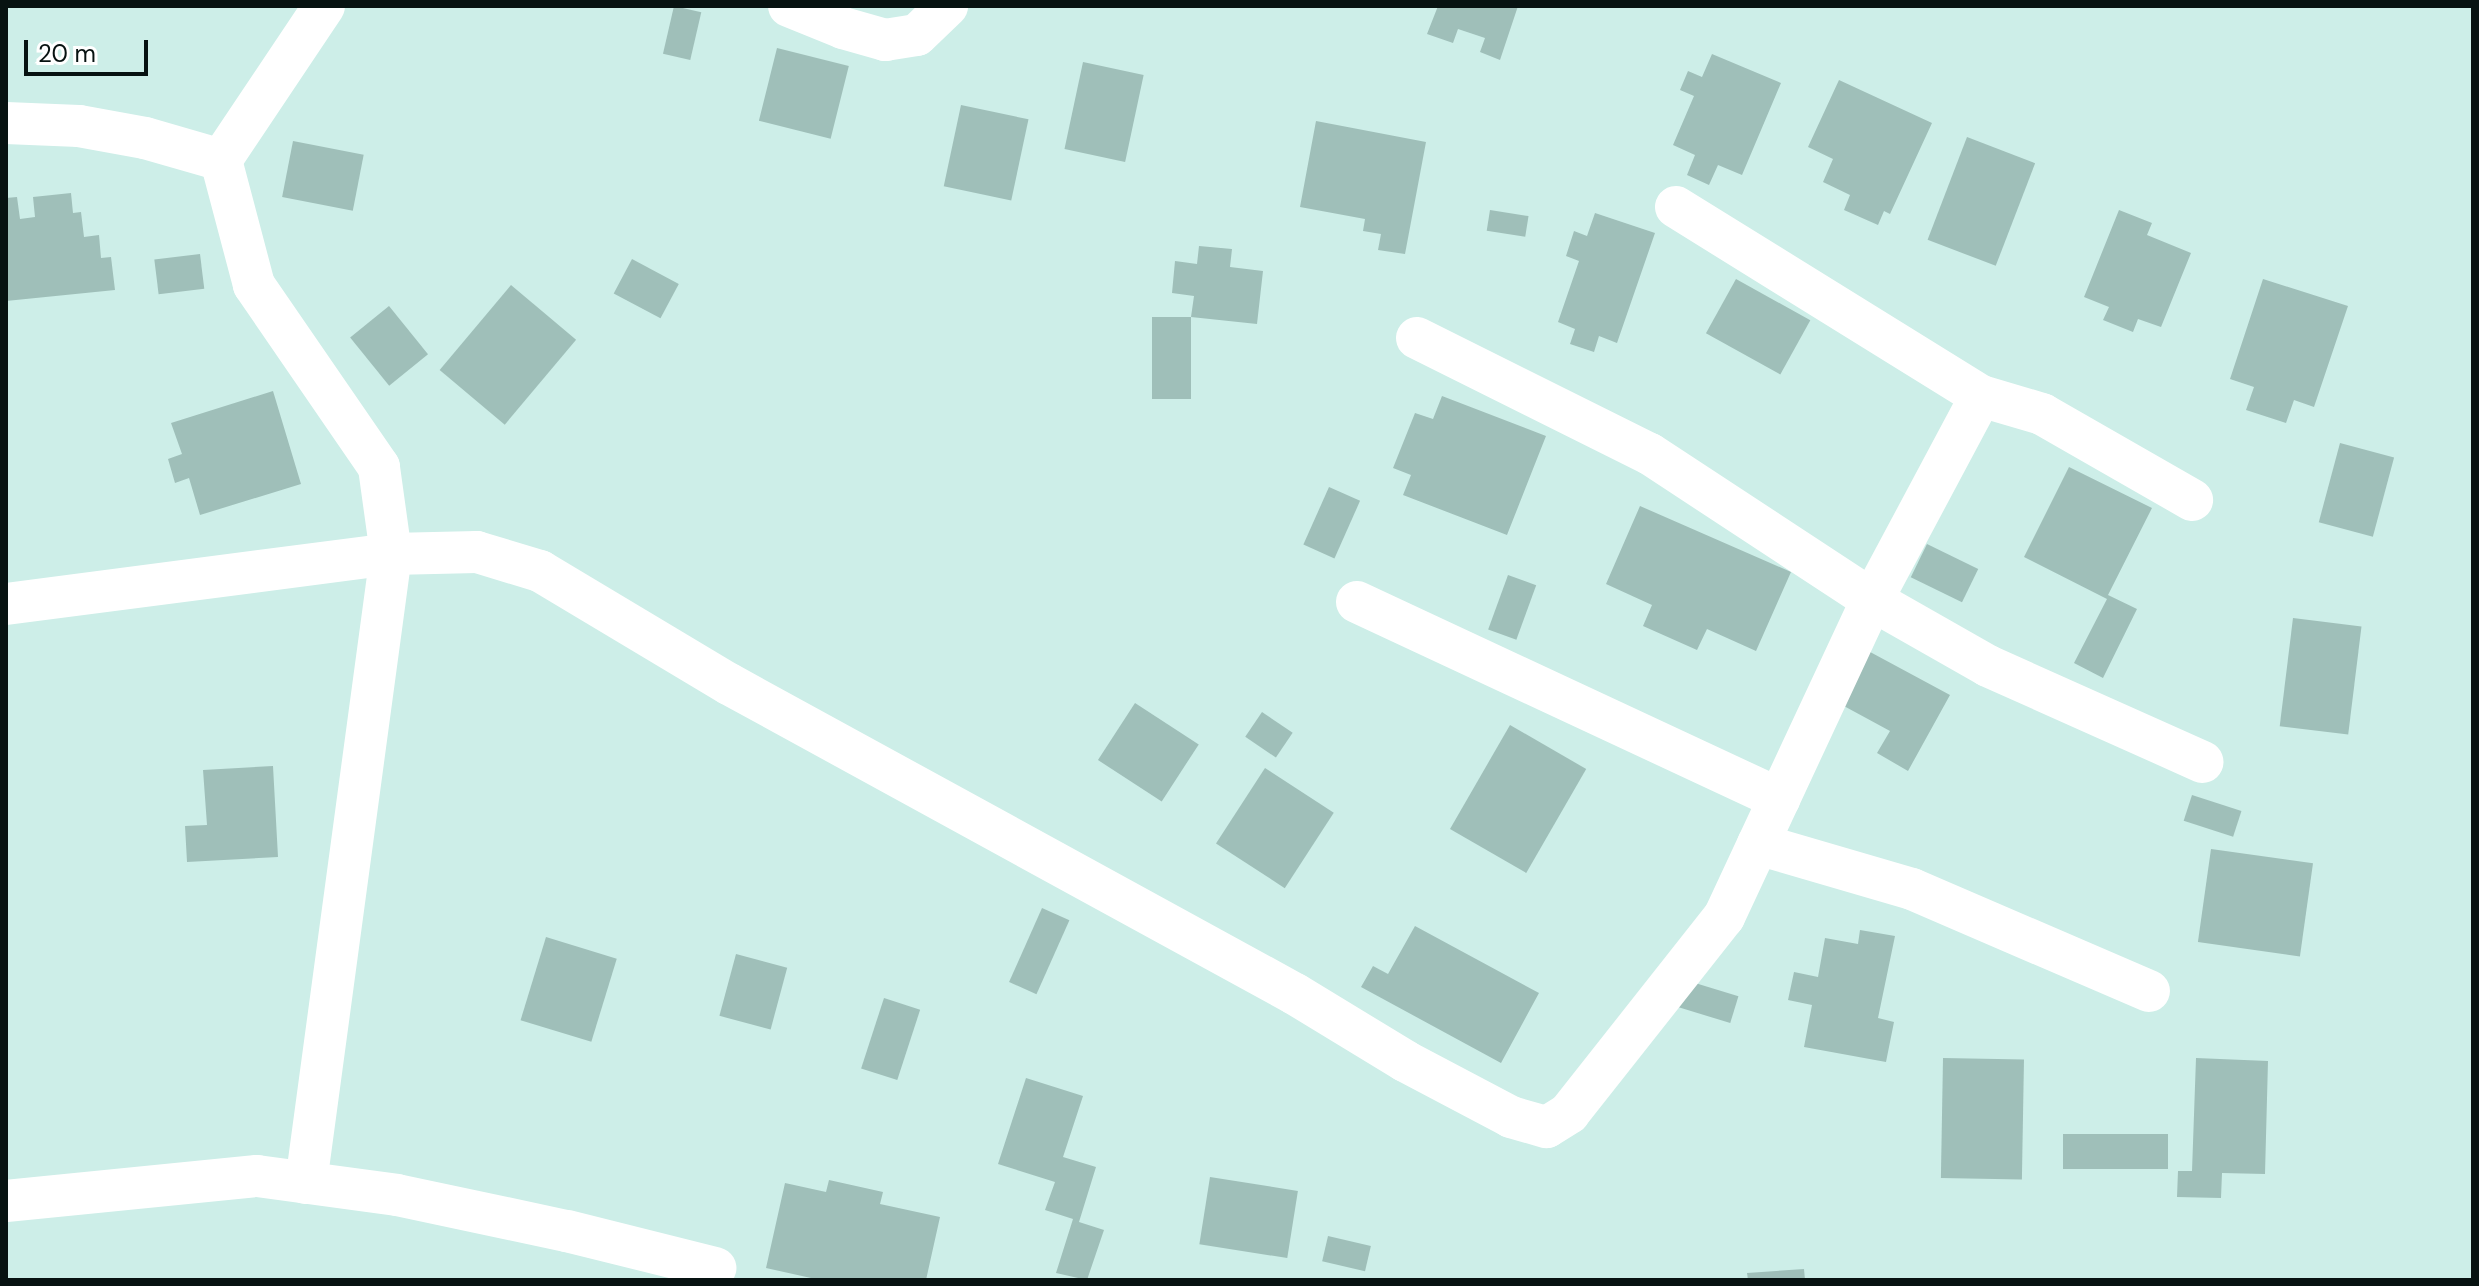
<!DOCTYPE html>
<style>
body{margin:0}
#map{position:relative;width:2479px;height:1286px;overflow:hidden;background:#cdeee8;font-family:"DM Sans",sans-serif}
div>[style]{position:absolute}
.building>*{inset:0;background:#9fbfb9;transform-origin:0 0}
.minor>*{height:42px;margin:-21px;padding:0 21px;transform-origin:21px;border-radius:21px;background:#fff}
span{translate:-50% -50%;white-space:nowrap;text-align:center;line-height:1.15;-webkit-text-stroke:6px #fff;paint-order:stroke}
.frame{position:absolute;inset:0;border:8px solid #071211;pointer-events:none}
.scale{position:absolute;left:24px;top:40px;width:124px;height:36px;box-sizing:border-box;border:4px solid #071211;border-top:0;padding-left:10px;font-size:24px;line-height:28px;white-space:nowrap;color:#071211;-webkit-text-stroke:6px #fff;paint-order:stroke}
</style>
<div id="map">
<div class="building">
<div style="left:674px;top:6px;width:28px;height:49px;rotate:13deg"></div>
<div style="clip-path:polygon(1438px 6px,1518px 6px,1500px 60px,1480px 52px,1485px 38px,1458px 29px,1453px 43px,1427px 34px)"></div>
<div style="left:777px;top:48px;width:74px;height:75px;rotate:14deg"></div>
<div style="clip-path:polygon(1712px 54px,1781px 83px,1742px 175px,1718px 165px,1709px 185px,1687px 175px,1695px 155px,1673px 145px,1694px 96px,1680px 90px,1688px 71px,1702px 77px)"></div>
<div style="left:1083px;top:62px;width:62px;height:89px;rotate:12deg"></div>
<div style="clip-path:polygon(1839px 80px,1932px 123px,1890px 214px,1884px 211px,1878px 225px,1844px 210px,1850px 195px,1823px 182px,1833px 159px,1808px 147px)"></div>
<div style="left:961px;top:105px;width:69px;height:83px;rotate:12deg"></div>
<div style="clip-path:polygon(1316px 121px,1426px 142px,1405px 254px,1378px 250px,1381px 234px,1363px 231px,1365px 219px,1300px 207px)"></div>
<div style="left:1967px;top:137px;width:73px;height:110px;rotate:21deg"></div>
<div style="left:293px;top:141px;width:72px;height:57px;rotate:11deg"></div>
<div style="clip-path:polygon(71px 193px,73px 213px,81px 212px,84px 237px,99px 235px,101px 258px,111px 257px,115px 290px,6px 301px,6px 198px,17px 197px,20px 219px,35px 217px,33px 197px)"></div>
<div style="left:1490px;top:210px;width:39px;height:21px;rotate:9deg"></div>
<div style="clip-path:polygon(2119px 210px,2152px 223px,2147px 235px,2191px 253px,2161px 327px,2138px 319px,2133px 332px,2103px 320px,2109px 307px,2084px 297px)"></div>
<div style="clip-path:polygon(1595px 213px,1655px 233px,1617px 343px,1599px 336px,1594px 352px,1570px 344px,1575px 329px,1558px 322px,1579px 261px,1566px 256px,1574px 231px,1587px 236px)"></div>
<div style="clip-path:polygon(1199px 246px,1232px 249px,1230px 267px,1263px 271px,1257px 324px,1191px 317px,1194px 296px,1172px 293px,1175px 261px,1197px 264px)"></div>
<div style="left:200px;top:254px;width:35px;height:46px;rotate:83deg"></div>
<div style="left:632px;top:259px;width:53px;height:39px;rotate:28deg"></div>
<div style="left:1736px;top:279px;width:85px;height:62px;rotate:29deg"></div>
<div style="clip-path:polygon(2263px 279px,2348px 306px,2314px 407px,2294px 400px,2286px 423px,2246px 410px,2254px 387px,2230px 379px)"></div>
<div style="left:511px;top:285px;width:85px;height:111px;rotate:40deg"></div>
<div style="left:389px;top:306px;width:62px;height:50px;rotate:51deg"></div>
<div style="left:1152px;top:317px;width:39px;height:82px"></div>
<div style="clip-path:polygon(273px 391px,301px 484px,200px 515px,189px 478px,175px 483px,168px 459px,182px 454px,171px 423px)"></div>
<div style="clip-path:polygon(1442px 396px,1546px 436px,1507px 535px,1403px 495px,1411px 475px,1393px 468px,1415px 413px,1433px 419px)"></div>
<div style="left:2340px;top:443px;width:56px;height:82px;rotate:15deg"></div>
<div style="clip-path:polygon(2069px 467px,2152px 508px,2108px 595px,2137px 609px,2103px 678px,2074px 663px,2107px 599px,2024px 557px)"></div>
<div style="left:1329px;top:487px;width:34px;height:63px;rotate:24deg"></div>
<div style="clip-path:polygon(1640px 506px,1791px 572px,1756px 651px,1707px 629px,1697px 650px,1643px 626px,1652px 605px,1606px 584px)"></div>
<div style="left:1927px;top:544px;width:57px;height:37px;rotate:26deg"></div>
<div style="left:1508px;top:575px;width:30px;height:58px;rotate:20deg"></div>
<div style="left:2293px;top:618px;width:69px;height:109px;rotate:7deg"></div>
<div style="clip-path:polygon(1859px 646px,1950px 695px,1908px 771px,1877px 753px,1890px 731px,1831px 699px)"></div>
<div style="left:1135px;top:703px;width:76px;height:68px;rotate:33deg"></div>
<div style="left:1262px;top:712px;width:37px;height:30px;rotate:34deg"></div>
<div style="left:1510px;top:725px;width:88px;height:120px;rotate:30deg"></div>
<div style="clip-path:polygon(273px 766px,278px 857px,187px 862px,185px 826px,207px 825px,203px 770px)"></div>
<div style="left:1265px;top:768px;width:82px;height:90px;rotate:33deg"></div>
<div style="left:2192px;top:795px;width:52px;height:27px;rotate:18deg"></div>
<div style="left:2211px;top:849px;width:103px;height:94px;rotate:8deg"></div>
<div style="left:1042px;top:908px;width:30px;height:81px;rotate:24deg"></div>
<div style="clip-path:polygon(1415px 926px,1539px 993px,1501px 1063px,1361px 987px,1373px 966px,1388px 974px)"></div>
<div style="clip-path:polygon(1860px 930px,1895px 936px,1878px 1018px,1894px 1022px,1886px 1062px,1804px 1047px,1812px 1005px,1788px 1000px,1794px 972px,1818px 977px,1825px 938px,1858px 944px)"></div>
<div style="left:546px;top:937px;width:74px;height:87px;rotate:17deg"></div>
<div style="left:736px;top:954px;width:53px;height:64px;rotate:15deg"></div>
<div style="left:1682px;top:979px;width:59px;height:28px;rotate:17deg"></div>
<div style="left:884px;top:998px;width:38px;height:74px;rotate:18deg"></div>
<div style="left:1943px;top:1058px;width:81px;height:120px;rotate:1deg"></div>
<div style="clip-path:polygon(2196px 1058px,2268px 1061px,2265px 1174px,2222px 1173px,2221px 1198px,2177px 1197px,2178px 1171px,2192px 1171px)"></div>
<div style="clip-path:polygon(1026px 1078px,1083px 1096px,1063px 1157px,1096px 1167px,1079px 1222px,1104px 1230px,1087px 1280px,1056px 1273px,1073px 1219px,1045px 1210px,1055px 1182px,998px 1164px)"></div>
<div style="left:2063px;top:1134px;width:105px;height:35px"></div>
<div style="left:1210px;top:1177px;width:89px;height:68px;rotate:9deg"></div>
<div style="clip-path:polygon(829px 1180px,883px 1192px,880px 1204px,940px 1217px,926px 1280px,820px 1280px,766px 1268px,785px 1183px,826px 1192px)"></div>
<div style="left:1328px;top:1236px;width:44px;height:26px;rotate:13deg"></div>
<div style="clip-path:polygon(1804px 1269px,1805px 1280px,1748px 1280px,1747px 1273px)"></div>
</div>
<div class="minor">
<div style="left:789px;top:6px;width:58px;rotate:22.2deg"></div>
<div style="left:843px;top:28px;width:44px;rotate:15.9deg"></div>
<div style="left:885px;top:40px;width:32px;rotate:-9deg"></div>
<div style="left:917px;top:35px;width:42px;rotate:-44deg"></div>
<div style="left:6px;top:123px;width:73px;rotate:2.4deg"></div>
<div style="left:79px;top:126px;width:67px;rotate:10.3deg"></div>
<div style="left:145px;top:138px;width:79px;rotate:16.1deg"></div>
<div style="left:1676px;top:207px;width:359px;rotate:31.8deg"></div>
<div style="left:1981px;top:396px;width:64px;rotate:16.4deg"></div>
<div style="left:2042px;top:414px;width:173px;rotate:29.8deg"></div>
<div style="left:1417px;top:338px;width:260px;rotate:26.5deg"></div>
<div style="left:1650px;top:454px;width:266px;rotate:33.3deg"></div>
<div style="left:1872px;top:600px;width:133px;rotate:29.6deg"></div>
<div style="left:1988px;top:666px;width:235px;rotate:24.1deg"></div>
<div style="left:1357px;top:602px;width:466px;rotate:25deg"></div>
<div style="left:6px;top:604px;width:388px;rotate:-7.4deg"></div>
<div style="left:391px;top:554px;width:86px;rotate:-1.3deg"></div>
<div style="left:477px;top:552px;width:66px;rotate:16.8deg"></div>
<div style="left:540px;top:571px;width:220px;rotate:30.9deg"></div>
<div style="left:729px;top:684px;width:645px;rotate:28.71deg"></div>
<div style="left:1295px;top:994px;width:129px;rotate:31.3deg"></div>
<div style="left:1405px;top:1061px;width:120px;rotate:27.8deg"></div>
<div style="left:1511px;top:1117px;width:37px;rotate:16deg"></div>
<div style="left:1547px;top:1127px;width:26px;rotate:-32deg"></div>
<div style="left:1569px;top:1113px;width:250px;rotate:-51.7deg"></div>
<div style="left:1724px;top:917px;width:350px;rotate:-65deg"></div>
<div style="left:1872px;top:600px;width:231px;rotate:-61.9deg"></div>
<div style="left:1758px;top:844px;width:160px;rotate:16.3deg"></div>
<div style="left:1912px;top:889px;width:258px;rotate:23.3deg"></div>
<div style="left:306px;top:1183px;width:635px;rotate:-82.3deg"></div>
<div style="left:391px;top:554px;width:88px;rotate:-97.9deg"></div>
<div style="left:379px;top:467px;width:221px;rotate:-124.5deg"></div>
<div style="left:254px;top:285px;width:129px;rotate:-104.8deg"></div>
<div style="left:221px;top:160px;width:185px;rotate:-56.2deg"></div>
<div style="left:6px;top:1201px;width:252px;rotate:-5.7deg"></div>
<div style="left:257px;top:1176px;width:141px;rotate:7.7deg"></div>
<div style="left:397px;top:1195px;width:174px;rotate:12deg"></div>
<div style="left:567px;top:1231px;width:153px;rotate:14deg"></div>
</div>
<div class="frame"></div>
<div class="scale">20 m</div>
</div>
